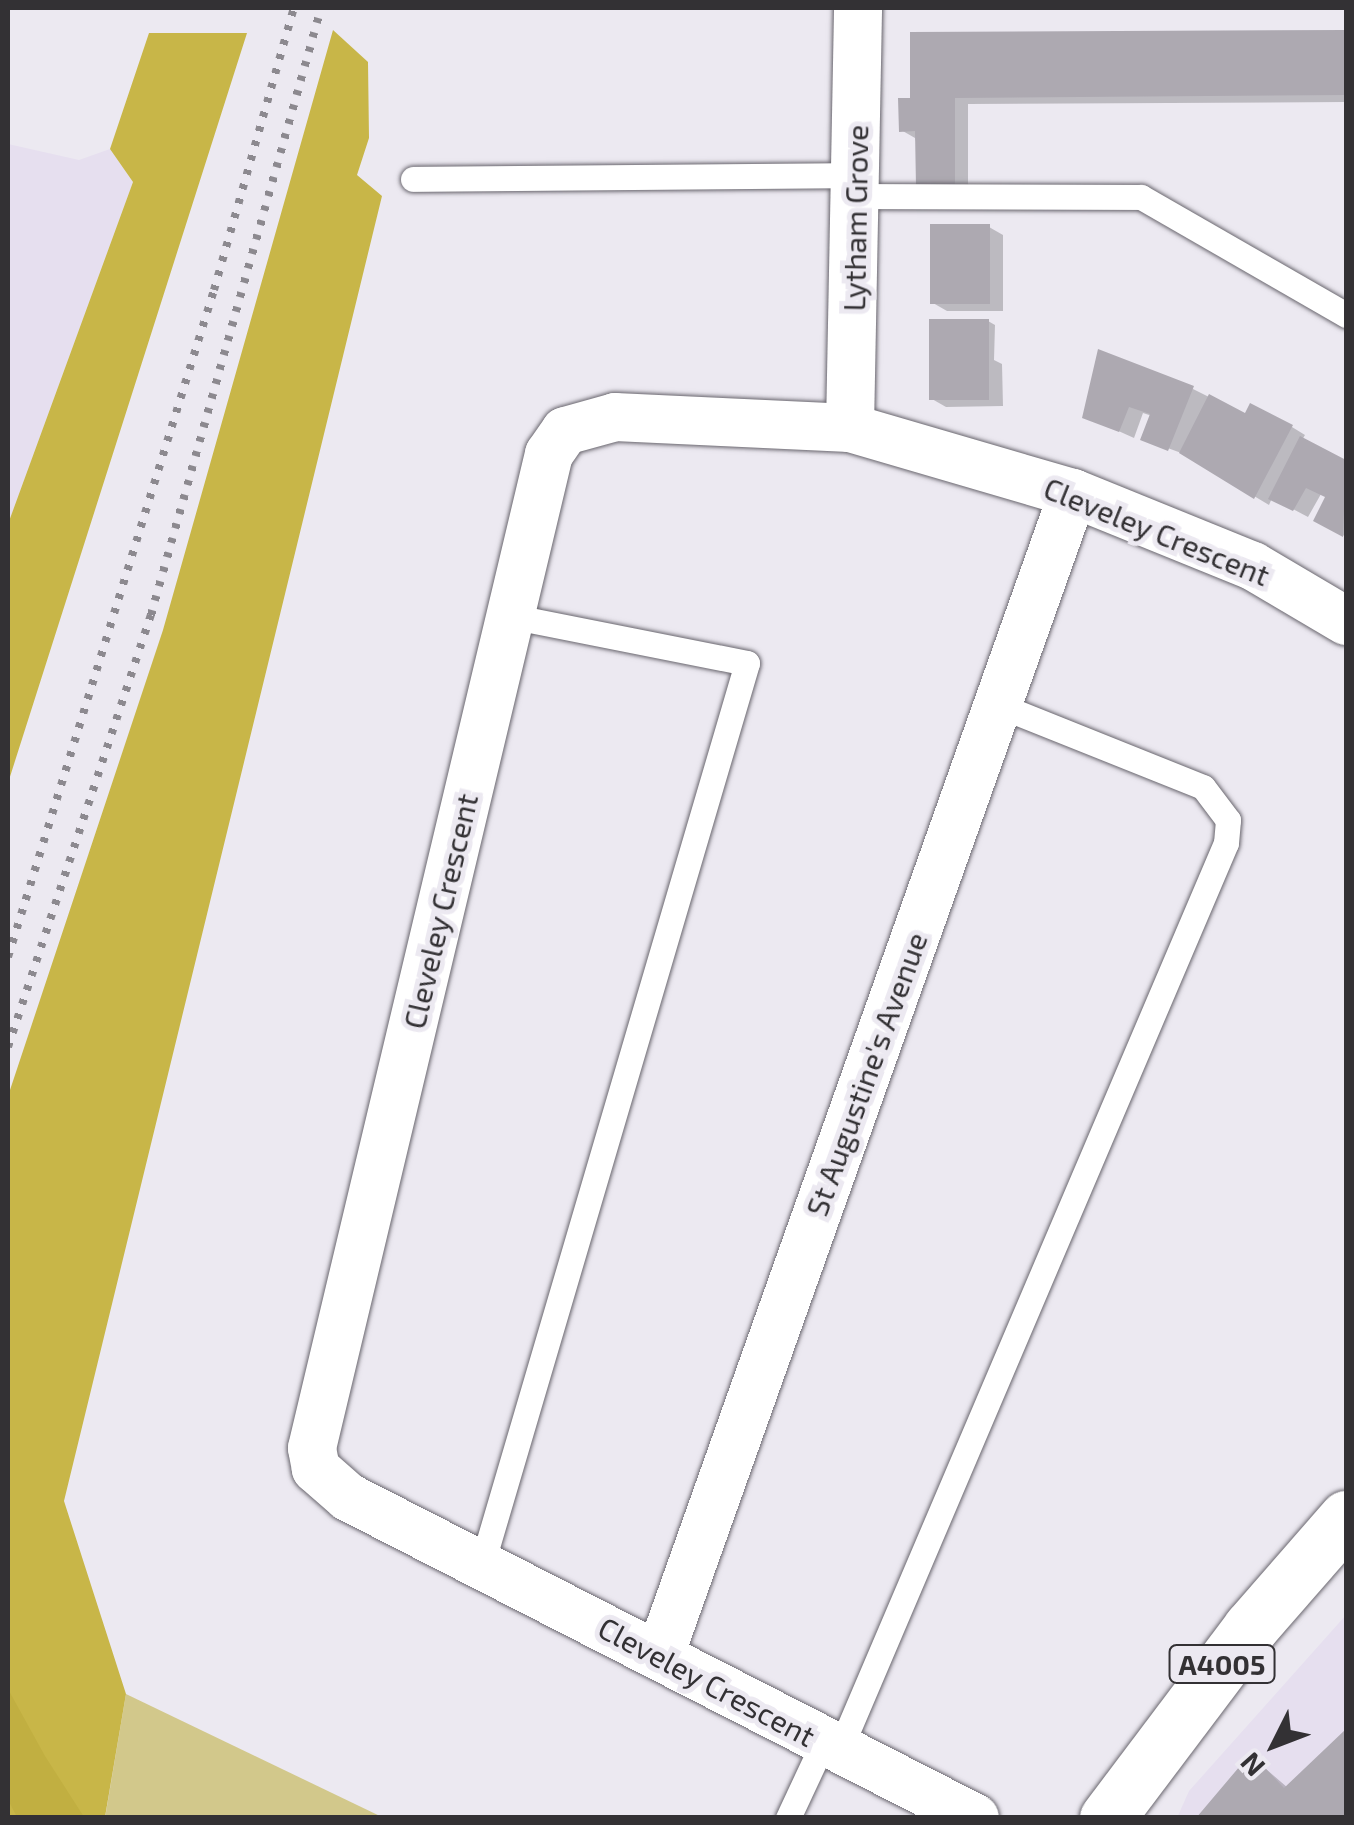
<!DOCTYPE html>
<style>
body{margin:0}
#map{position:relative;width:1354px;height:1825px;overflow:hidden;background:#ece9f1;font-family:"Exo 2",sans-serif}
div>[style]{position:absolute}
.built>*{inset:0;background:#e6dfef}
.green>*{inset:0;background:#d2c88b}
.forest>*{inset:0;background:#c8b648}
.water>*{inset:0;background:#c1af41}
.shadow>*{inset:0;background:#0003}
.building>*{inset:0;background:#ada9b1;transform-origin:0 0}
.roads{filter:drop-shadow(0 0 2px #69666e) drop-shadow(0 0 2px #69666e)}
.service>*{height:25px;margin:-12.5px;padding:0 12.5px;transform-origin:12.5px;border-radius:12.5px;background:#fff}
.minor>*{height:48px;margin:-24px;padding:0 24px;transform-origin:24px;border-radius:24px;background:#fff}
.primary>*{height:55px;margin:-27.5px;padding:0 27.5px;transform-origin:27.5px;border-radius:27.5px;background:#fff}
.rail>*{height:8px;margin-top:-4px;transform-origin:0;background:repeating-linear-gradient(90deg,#8c898f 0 5px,transparent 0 15px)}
span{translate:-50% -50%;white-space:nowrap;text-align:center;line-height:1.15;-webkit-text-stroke:10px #ece9f1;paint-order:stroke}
.shield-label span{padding:2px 8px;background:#ece9f1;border:2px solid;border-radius:8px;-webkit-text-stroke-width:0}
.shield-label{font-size:28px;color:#333134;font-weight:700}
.street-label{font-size:30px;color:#333134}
.frame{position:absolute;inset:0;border:10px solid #333134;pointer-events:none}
.north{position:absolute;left:1224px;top:1695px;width:100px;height:100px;-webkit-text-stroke:8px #ece9f1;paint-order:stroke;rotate:228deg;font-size:28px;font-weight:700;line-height:40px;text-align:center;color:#333134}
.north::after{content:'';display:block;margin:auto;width:35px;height:45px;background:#333134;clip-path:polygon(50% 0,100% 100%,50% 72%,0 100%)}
</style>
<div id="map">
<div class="built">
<div style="clip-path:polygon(8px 144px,79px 160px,110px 149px,133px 182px,8px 524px)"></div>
<div style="clip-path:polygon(1346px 1615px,1346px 1817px,1177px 1818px,1189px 1791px)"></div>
</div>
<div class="green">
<div style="clip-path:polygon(126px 1694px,382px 1817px,105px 1818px)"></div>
</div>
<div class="forest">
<div style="clip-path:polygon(333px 30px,368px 62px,369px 138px,357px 175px,382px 196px,64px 1501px,126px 1694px,105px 1817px,8px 1818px,8px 1096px,163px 630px)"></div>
<div style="clip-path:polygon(149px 33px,247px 33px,8px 783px,8px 524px,133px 182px,110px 149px)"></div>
</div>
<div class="water">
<div style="clip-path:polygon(8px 1689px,45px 1756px,84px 1817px,17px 1817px,8px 1800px)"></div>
</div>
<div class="shadow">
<div style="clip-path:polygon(1346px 32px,1346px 102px,968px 104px,968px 193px,932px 193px,915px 138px,901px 130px,913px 100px,912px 35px)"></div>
<div style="clip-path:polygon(989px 227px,1003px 235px,1003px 311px,947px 311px,933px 303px)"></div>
<div style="clip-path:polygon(988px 321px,995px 325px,994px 360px,1002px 364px,1003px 406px,946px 407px,932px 399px)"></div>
<div style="clip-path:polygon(1193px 389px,1247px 416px,1292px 427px,1305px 435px,1302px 440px,1346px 463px,1346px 537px,1317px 520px,1328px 497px,1321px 494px,1308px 517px,1272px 498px,1269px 505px,1184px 454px,1143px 439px,1152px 416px,1143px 413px,1134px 438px,1085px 416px)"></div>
<div style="clip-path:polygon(1346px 1732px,1346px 1818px,1200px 1818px,1252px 1757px,1288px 1788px)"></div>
</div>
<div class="building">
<div style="clip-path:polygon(1346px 30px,1346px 95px,955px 98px,955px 186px,916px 187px,915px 131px,899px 132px,898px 98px,910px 98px,910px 32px)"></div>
<div style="left:930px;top:224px;width:60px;height:80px"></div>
<div style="left:929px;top:319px;width:60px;height:81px"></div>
<div style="clip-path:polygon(1098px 349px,1194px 386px,1168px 451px,1140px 440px,1150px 414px,1129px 407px,1119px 432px,1082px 418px)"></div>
<div style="clip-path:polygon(1209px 394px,1245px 413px,1250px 403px,1293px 425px,1254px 499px,1179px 453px)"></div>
<div style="clip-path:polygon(1300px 436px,1346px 460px,1343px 537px,1313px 521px,1325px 497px,1306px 488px,1293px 511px,1268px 499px)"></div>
<div style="clip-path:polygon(1346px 1729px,1346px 1818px,1196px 1818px,1251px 1753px,1284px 1788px)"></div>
</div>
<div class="roads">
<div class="service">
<div style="left:413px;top:179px;width:443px;rotate:-0.5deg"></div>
<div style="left:855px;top:196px;width:286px;rotate:0.2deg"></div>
<div style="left:1141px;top:197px;width:237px;rotate:29.9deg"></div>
<div style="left:482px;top:1564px;width:939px;rotate:-73.61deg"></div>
<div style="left:747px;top:663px;width:242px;rotate:-168.8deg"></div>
<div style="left:839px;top:1751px;width:987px;rotate:-66.92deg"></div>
<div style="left:1226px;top:843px;width:23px;rotate:-85deg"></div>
<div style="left:1228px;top:820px;width:41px;rotate:-127.1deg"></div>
<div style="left:1203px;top:787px;width:221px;rotate:-158.2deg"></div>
<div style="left:788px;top:1818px;width:83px;rotate:-65deg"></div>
</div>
<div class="minor">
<div style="left:850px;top:428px;width:420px;rotate:-88.9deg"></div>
<div style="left:660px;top:1655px;width:1233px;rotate:-70.43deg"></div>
<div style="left:975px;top:1818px;width:704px;rotate:-152.89deg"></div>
<div style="left:348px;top:1497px;width:43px;rotate:-138.8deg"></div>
<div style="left:316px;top:1469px;width:21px;rotate:-101deg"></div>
<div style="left:312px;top:1448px;width:1022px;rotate:-76.59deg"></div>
<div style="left:549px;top:454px;width:28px;rotate:-55deg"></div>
<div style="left:565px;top:431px;width:52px;rotate:-15.6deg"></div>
<div style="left:615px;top:417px;width:235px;rotate:2.7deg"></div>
<div style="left:850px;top:428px;width:232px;rotate:16.3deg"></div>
<div style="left:1073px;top:493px;width:194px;rotate:22.1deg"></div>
<div style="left:1253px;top:566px;width:108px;rotate:30.6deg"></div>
</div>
<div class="primary">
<div style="left:1107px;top:1818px;width:238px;rotate:-53deg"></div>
<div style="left:1250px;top:1628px;width:146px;rotate:-48.9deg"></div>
</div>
</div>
<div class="rail">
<div style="left:8px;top:957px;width:698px;rotate:-72.84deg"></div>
<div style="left:214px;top:290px;width:293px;rotate:-74.2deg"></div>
<div style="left:8px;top:1047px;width:455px;rotate:-71.7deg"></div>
<div style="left:151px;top:615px;width:630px;rotate:-74.35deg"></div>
</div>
<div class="shield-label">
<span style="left:1222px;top:1664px">A4005</span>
</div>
<div class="street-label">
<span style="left:855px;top:218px;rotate:-89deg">Lytham Grove</span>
<span style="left:1157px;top:531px;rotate:22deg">Cleveley Crescent</span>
<span style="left:440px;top:911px;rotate:-77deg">Cleveley Crescent</span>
<span style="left:866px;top:1074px;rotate:-70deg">St Augustine's Avenue</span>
<span style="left:707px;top:1681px;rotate:28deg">Cleveley Crescent</span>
</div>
<div class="frame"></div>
<div class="north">N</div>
</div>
